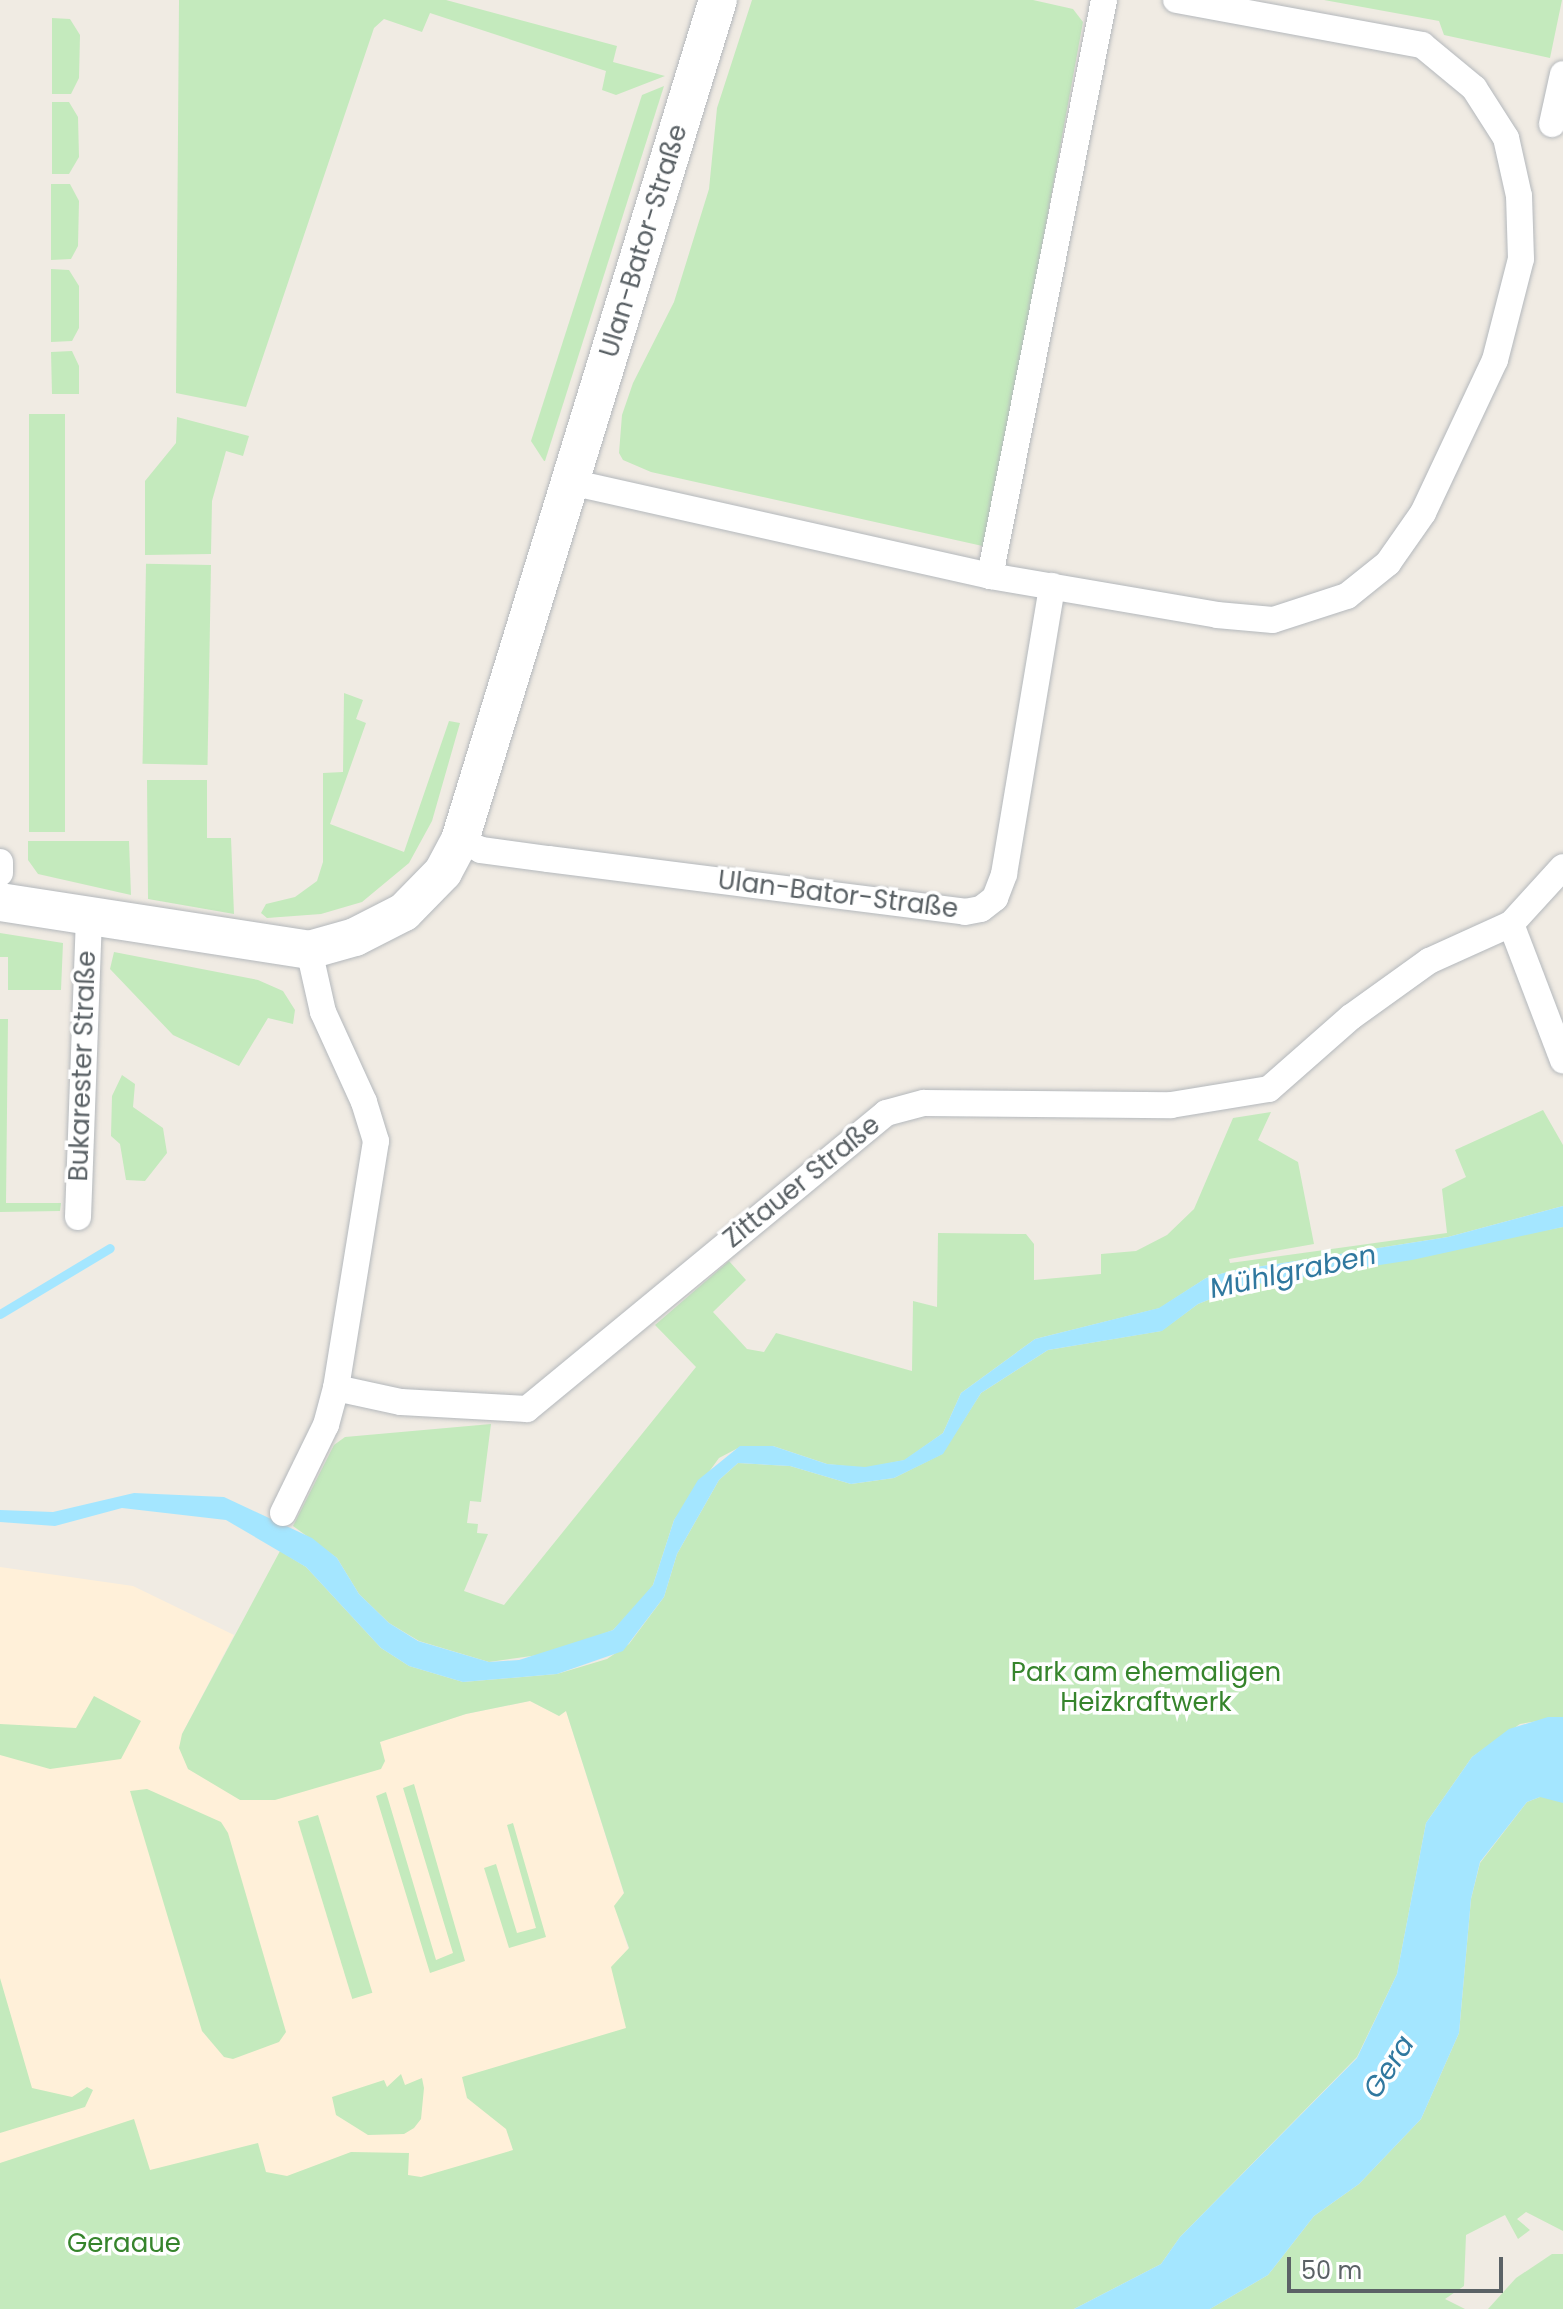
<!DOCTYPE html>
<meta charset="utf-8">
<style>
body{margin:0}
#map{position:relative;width:1563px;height:2309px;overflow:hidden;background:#f0ebe3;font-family:Poppins,sans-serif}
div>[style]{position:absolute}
.commercial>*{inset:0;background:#fff0d9}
.green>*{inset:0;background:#c4eabd;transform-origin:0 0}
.water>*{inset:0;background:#a4e6ff}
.stream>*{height:9px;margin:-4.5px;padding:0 4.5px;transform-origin:4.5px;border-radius:4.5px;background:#a4e6ff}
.roads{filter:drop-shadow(0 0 2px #b4b8bc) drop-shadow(0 0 2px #b4b8bc)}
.street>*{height:26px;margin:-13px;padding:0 13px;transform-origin:13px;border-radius:13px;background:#fff}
.secondary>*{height:38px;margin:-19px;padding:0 19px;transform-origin:19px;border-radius:19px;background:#fff}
span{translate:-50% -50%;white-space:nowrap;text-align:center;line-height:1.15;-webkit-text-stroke:7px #fff;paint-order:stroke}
.street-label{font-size:26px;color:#5b6266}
.park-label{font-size:26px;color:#36842c}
.water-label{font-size:28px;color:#30789f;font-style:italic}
.scale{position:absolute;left:1287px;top:2257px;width:216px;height:36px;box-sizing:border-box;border:4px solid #5b6266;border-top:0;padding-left:10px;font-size:24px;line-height:28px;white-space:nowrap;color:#5b6266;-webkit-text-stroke:6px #fff;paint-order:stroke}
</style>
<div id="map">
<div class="commercial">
<div style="clip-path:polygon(0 1567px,133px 1586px,234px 1635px,182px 1734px,384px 1761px,379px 1742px,466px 1714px,530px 1701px,559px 1716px,566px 1711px,624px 1894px,619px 1921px,681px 2105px,421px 2184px,0 2179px)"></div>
</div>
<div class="green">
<div style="clip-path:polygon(179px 0,446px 0,617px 46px,613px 62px,665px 76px,616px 95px,602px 90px,606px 71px,430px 13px,422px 32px,384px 19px,374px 28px,246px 407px,176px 393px)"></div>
<div style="clip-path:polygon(752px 0,1033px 0,1073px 9px,1083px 22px,987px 547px,651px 472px,623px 460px,619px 453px,622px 415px,633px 383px,674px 302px,709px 189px,717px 108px)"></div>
<div style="clip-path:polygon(1324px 0,1562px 0,1550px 58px,1444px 35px,1439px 21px)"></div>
<div style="clip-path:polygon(52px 18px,70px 19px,80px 35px,79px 78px,71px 94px,52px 94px)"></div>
<div style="clip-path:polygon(664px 86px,545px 461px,544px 461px,531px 441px,642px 95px)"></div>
<div style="clip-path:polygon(52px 102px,69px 102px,78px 117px,79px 157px,69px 174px,52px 174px)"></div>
<div style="clip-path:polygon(51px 184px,70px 184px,79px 201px,78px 246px,71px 259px,51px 260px)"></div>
<div style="clip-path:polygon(51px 269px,69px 270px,79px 286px,79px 328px,72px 341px,51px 342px)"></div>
<div style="clip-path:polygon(72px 351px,79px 366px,79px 394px,52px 394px,51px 352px)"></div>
<div style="left:29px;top:414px;width:36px;height:418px"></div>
<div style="clip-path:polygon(177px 417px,249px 436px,243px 456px,226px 451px,212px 501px,211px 554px,145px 555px,145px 481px,176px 443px)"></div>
<div style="left:211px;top:565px;width:200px;height:65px;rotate:91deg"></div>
<div style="clip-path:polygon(344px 693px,363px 700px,356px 719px,366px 723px,330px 824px,404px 852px,449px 721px,460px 723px,432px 821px,409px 863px,362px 902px,321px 914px,267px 918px,261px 913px,266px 904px,295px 897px,317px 881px,323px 862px,323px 773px,343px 772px)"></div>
<div style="clip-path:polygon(147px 780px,207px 780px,207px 838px,231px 838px,234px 914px,148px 899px)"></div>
<div style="clip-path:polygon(28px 841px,129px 841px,131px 895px,38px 874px,28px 860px)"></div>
<div style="clip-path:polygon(0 933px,63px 943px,61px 990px,8px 990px,8px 957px,0 957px)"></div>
<div style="clip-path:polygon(114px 952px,258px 980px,283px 991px,295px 1010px,293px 1024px,268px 1018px,239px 1066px,173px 1035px,110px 969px)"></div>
<div style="clip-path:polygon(0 1019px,8px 1019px,6px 1203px,61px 1203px,60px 1211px,0 1212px)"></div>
<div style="clip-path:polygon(122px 1075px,135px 1084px,133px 1107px,163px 1128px,167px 1153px,145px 1181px,126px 1180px,120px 1144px,111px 1136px,112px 1096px)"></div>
<div style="clip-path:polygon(1543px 1110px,1563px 1145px,1563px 1206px,1448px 1237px,1231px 1271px,1206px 1278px,1160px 1308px,1035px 1339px,961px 1393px,943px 1433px,905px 1460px,865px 1468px,827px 1464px,773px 1446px,740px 1447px,719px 1458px,674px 1520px,653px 1585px,640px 1602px,613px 1630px,553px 1653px,489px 1662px,419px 1641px,389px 1623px,359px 1594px,337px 1558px,293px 1526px,334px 1445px,345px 1437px,491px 1424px,481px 1502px,470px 1501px,467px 1523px,478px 1524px,477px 1533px,488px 1534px,464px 1591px,504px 1605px,696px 1367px,655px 1325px,729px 1261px,746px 1280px,713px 1312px,747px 1349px,764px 1352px,776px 1333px,912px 1371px,913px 1301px,937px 1307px,938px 1233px,1026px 1234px,1034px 1244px,1034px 1280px,1101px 1274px,1101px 1254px,1136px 1251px,1167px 1235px,1194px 1209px,1233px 1118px,1271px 1112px,1258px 1140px,1298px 1162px,1314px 1244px,1229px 1259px,1230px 1263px,1447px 1233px,1442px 1189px,1466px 1177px,1455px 1150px)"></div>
<div style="clip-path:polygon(1563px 1227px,1563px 1717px,1520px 1724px,1472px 1757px,1426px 1823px,1397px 1974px,1357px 2057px,1180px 2237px,1161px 2264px,1074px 2309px,0 2309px,0 2163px,134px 2119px,150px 2170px,258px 2143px,266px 2172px,287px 2176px,351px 2152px,409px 2153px,408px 2175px,421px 2177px,513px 2150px,506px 2129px,467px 2098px,462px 2077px,626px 2028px,611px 1967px,629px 1948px,614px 1906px,624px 1893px,566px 1711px,559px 1716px,530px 1701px,466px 1714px,380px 1742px,385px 1761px,381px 1769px,275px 1800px,240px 1800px,188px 1769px,179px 1748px,182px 1734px,280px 1551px,306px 1567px,381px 1648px,409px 1666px,463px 1682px,557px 1674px,607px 1659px,629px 1644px,664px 1597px,677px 1554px,719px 1480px,738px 1463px,790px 1466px,851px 1484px,894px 1478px,942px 1454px,981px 1393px,1048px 1350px,1161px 1331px,1198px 1304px,1244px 1286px)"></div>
<div style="clip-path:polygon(94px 1696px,141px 1721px,121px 1759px,50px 1769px,0 1755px,0 1724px,76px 1728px)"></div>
<div style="clip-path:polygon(414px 1784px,465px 1961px,430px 1973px,376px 1796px,386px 1792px,436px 1960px,453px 1953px,403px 1788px)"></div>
<div style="clip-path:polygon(1563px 1788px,1563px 2231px,1526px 2212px,1517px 2219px,1530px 2230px,1518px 2239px,1505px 2215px,1466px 2235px,1464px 2286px,1445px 2299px,1465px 2309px,1210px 2309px,1268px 2275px,1314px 2216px,1359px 2184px,1421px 2119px,1459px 2033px,1471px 1899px,1480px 1863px,1527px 1802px)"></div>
<div style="clip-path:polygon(147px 1789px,221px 1822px,228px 1833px,286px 2032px,279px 2042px,233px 2059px,224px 2057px,202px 2031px,130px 1791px)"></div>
<div style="left:318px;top:1815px;width:186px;height:21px;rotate:73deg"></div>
<div style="clip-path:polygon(513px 1823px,546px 1937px,509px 1948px,484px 1868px,496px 1864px,517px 1933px,536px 1928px,507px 1825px)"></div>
<div style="clip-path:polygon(0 1978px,32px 2088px,72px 2097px,87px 2087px,93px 2090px,85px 2107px,0 2133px)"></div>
<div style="clip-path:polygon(401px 2074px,405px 2085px,422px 2078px,424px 2088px,421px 2119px,414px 2128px,404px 2134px,368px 2135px,336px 2115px,332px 2097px,384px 2080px,387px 2087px)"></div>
<div style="clip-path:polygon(1552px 2254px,1563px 2254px,1563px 2309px,1488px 2309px,1516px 2278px)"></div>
</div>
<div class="water">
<div style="clip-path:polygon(1563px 1206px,1563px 1227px,1412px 1260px,1244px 1286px,1198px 1304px,1162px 1331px,1048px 1350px,981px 1393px,943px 1454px,894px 1478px,851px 1484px,790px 1466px,738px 1463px,719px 1480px,677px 1554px,664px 1597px,623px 1651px,557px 1674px,463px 1682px,409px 1666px,381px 1648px,306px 1567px,226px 1520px,122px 1508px,55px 1526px,0 1522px,0 1510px,53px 1512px,134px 1493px,224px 1497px,312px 1538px,337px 1558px,359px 1594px,389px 1623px,418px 1641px,489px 1662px,519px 1660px,613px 1630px,653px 1585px,674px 1520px,698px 1480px,740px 1446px,773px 1446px,827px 1464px,865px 1467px,904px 1460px,943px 1433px,961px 1393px,1035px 1339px,1159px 1308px,1206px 1278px,1231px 1271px,1448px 1237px)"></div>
<div style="clip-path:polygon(1548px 1717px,1563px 1717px,1563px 1803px,1540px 1797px,1527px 1802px,1480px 1862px,1471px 1899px,1459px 2033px,1421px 2119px,1359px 2184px,1314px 2216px,1268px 2275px,1210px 2309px,1074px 2309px,1161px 2264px,1180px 2237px,1357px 2058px,1397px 1974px,1426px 1823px,1472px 1757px,1509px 1729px)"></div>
</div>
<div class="stream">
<div style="left:0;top:1314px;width:128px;rotate:-31deg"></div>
</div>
<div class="roads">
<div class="street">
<div style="left:1552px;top:124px;width:51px;rotate:-77.6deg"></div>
<div style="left:570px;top:482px;width:430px;rotate:12.6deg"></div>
<div style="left:990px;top:576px;width:230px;rotate:9.7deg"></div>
<div style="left:1217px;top:615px;width:56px;rotate:5.1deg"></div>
<div style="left:1273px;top:620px;width:78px;rotate:-18deg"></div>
<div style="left:1347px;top:596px;width:53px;rotate:-38.8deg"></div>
<div style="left:1388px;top:563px;width:61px;rotate:-55deg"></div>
<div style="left:1423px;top:513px;width:169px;rotate:-64.8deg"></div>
<div style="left:1495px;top:360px;width:104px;rotate:-75.6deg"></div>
<div style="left:1521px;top:259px;width:63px;rotate:-91.8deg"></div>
<div style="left:1519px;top:196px;width:59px;rotate:-102.6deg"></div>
<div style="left:1506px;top:138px;width:59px;rotate:-122.6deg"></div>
<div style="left:1474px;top:88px;width:67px;rotate:-140.4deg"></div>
<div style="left:1422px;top:45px;width:250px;rotate:-169.6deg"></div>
<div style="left:990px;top:576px;width:587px;rotate:-78.8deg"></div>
<div style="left:460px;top:840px;width:23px;rotate:25deg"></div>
<div style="left:481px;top:850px;width:68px;rotate:7.7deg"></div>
<div style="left:548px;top:859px;width:420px;rotate:7.2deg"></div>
<div style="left:965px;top:912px;width:16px;rotate:-11deg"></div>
<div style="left:981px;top:909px;width:18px;rotate:-38deg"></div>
<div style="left:995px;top:898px;width:26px;rotate:-69deg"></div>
<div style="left:1004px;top:874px;width:292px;rotate:-80.5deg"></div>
<div style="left:0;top:862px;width:11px;rotate:90deg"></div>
<div style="left:1511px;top:924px;width:146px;rotate:69.1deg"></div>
<div style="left:78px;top:1217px;width:301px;rotate:-87.9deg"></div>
<div style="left:336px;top:1388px;width:66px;rotate:12.2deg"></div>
<div style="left:401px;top:1402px;width:126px;rotate:3.2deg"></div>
<div style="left:527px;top:1409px;width:465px;rotate:-39.5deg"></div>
<div style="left:886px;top:1113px;width:39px;rotate:-15deg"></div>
<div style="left:924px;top:1103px;width:247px;rotate:0.5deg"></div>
<div style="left:1171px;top:1105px;width:99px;rotate:-9.3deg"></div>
<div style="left:1269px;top:1089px;width:109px;rotate:-41.3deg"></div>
<div style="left:1351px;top:1017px;width:96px;rotate:-35.7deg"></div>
<div style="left:1429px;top:961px;width:90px;rotate:-24.3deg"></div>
<div style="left:1511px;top:924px;width:77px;rotate:-47.6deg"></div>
<div style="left:283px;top:1513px;width:98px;rotate:-64deg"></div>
<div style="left:326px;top:1425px;width:38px;rotate:-75deg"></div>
<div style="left:336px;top:1388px;width:250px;rotate:-80.8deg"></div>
<div style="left:376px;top:1141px;width:41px;rotate:-107.1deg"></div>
<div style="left:364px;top:1102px;width:99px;rotate:-114.5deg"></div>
<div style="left:323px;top:1012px;width:64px;rotate:-102.7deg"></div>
</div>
<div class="secondary">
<div style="left:0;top:902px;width:313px;rotate:8.8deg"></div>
<div style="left:309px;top:950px;width:48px;rotate:-15.8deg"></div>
<div style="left:355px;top:937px;width:55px;rotate:-27deg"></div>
<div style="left:404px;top:912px;width:56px;rotate:-45.7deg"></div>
<div style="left:443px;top:872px;width:36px;rotate:-62deg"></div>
<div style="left:460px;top:840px;width:879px;rotate:-72.93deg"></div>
</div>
</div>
<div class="street-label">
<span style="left:644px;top:241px;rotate:-73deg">Ulan-Bator-Straße</span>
<span style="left:838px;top:895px;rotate:7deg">Ulan-Bator-Straße</span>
<span style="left:83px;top:1066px;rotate:-88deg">Bukarester Straße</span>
<span style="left:802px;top:1182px;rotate:-39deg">Zittauer Straße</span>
</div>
<div class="park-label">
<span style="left:1146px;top:1688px">Park am ehemaligen<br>Heizkraftwerk</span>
<span style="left:124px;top:2244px">Geraaue</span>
</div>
<div class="water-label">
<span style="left:1293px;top:1272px;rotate:-12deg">Mühlgraben</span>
<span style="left:1389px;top:2067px;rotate:-57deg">Gera</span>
</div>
<div class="scale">50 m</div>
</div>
